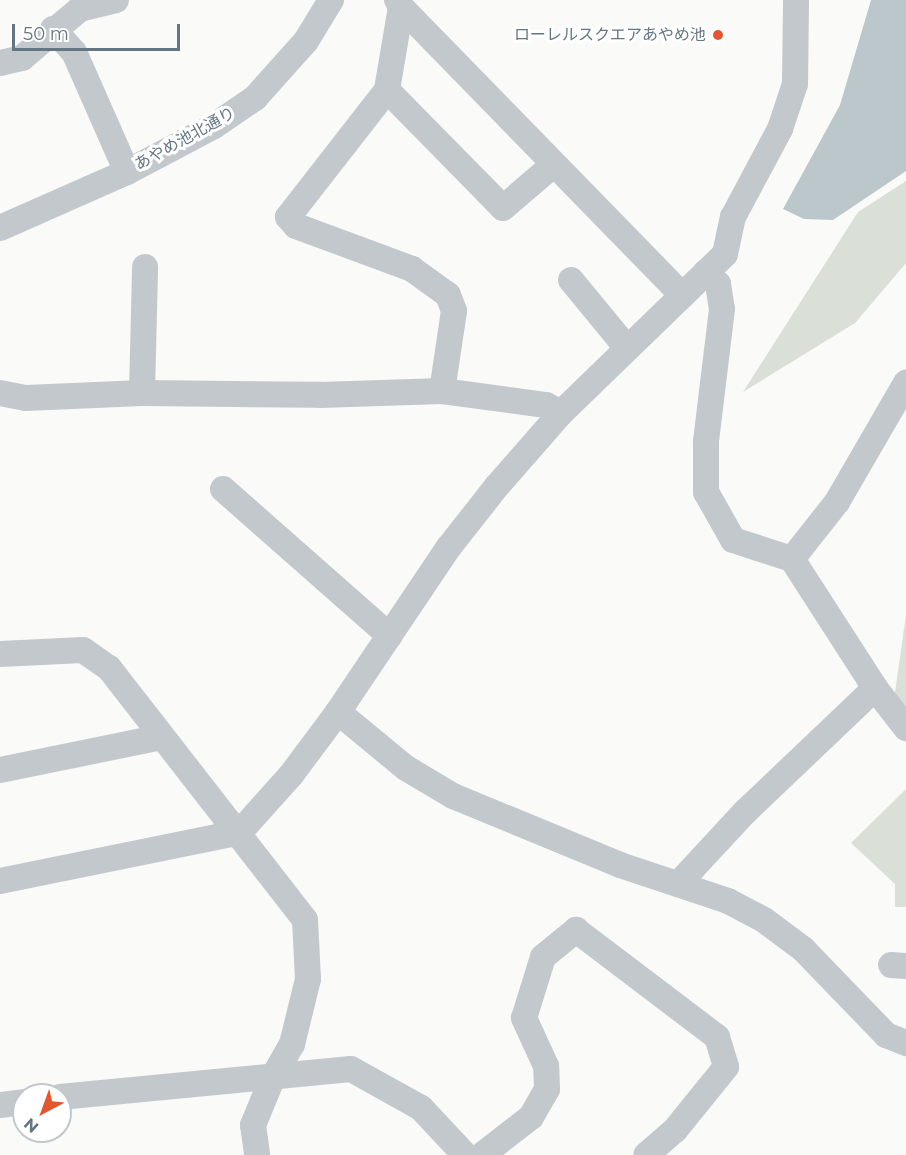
<!DOCTYPE html>
<meta charset="utf-8">
<style>
body{margin:0}
#map{position:relative;width:906px;height:1155px;overflow:hidden;background:#fafaf8;font-family:Montserrat,"Noto Sans JP",sans-serif}
div>[style]{position:absolute}
.green>*{inset:0;background:#dadfd7}
.water>*{inset:0;background:#bbc7cb}
.minor>*{height:26px;margin:-13px;padding:0 13px;transform-origin:13px;border-radius:13px;background:#c3c8cc}
.dots>*{width:16px;height:16px;translate:-50% -50%;box-sizing:border-box;border:3px solid #fff;border-radius:50%}
span{translate:-50% -50%;white-space:nowrap;text-align:center;line-height:1.15;-webkit-text-stroke:6px #fff;paint-order:stroke}
.poi-label{font-size:16px;color:#657683}
.right{translate:-100% -50%;text-align:right}
.street-label{font-size:16px;color:#657683}
.north{position:absolute;left:12px;top:1083px;width:60px;height:60px;box-sizing:border-box;background:#fff;border:2px solid #c1c8cd;border-radius:50%;rotate:221deg;font-size:16px;font-weight:700;line-height:24px;text-align:center;color:#657683}
.north::after{content:'';display:block;margin:auto;width:21px;height:27px;background:#e4572e;clip-path:polygon(50% 0,100% 100%,50% 72%,0 100%)}
.scale{position:absolute;left:12px;top:24px;width:168px;height:27px;box-sizing:border-box;border:3px solid #657683;border-top:0;padding-left:8px;font-size:18px;line-height:21px;white-space:nowrap;color:#657683;-webkit-text-stroke:4px #fff;paint-order:stroke}
</style>
<div id="map">
<div class="green">
<div style="clip-path:polygon(906px 181px,906px 263px,855px 323px,743px 392px,858px 212px)"></div>
<div style="clip-path:polygon(906px 615px,906px 712px,894px 699px)"></div>
<div style="clip-path:polygon(906px 789px,906px 907px,895px 907px,895px 884px,851px 843px)"></div>
</div>
<div class="water">
<div style="clip-path:polygon(871px 0,906px 0,906px 171px,833px 220px,804px 219px,783px 209px,840px 105px)"></div>
</div>
<div class="minor">
<div style="left:397px;top:0;width:8px;rotate:60deg"></div>
<div style="left:401px;top:7px;width:84px;rotate:99.6deg"></div>
<div style="left:387px;top:90px;width:161px;rotate:127.9deg"></div>
<div style="left:288px;top:217px;width:12px;rotate:48deg"></div>
<div style="left:296px;top:226px;width:124px;rotate:20.3deg"></div>
<div style="left:412px;top:269px;width:44px;rotate:35.8deg"></div>
<div style="left:448px;top:295px;width:17px;rotate:69deg"></div>
<div style="left:454px;top:311px;width:81px;rotate:98.5deg"></div>
<div style="left:401px;top:7px;width:402px;rotate:45.7deg"></div>
<div style="left:53px;top:29px;width:31px;rotate:48deg"></div>
<div style="left:74px;top:52px;width:131px;rotate:66.2deg"></div>
<div style="left:0;top:63px;width:23px;rotate:-13deg"></div>
<div style="left:22px;top:58px;width:76px;rotate:-40.2deg"></div>
<div style="left:80px;top:9px;width:37px;rotate:-14deg"></div>
<div style="left:387px;top:90px;width:165px;rotate:45.5deg"></div>
<div style="left:503px;top:208px;width:65px;rotate:-40.6deg"></div>
<div style="left:0;top:228px;width:139px;rotate:-23.8deg"></div>
<div style="left:127px;top:172px;width:98px;rotate:-27.9deg"></div>
<div style="left:214px;top:126px;width:50px;rotate:-34.3deg"></div>
<div style="left:255px;top:98px;width:76px;rotate:-48.2deg"></div>
<div style="left:306px;top:41px;width:48px;rotate:-58.6deg"></div>
<div style="left:706px;top:272px;width:17px;rotate:45deg"></div>
<div style="left:718px;top:284px;width:25px;rotate:81deg"></div>
<div style="left:722px;top:309px;width:134px;rotate:96.9deg"></div>
<div style="left:706px;top:442px;width:50px;rotate:90deg"></div>
<div style="left:706px;top:492px;width:55px;rotate:60.6deg"></div>
<div style="left:733px;top:540px;width:62px;rotate:17.9deg"></div>
<div style="left:792px;top:559px;width:153px;rotate:57.2deg"></div>
<div style="left:875px;top:688px;width:51px;rotate:52.2deg"></div>
<div style="left:571px;top:280px;width:88px;rotate:50.5deg"></div>
<div style="left:0;top:393px;width:26px;rotate:11deg"></div>
<div style="left:26px;top:398px;width:116px;rotate:-2.5deg"></div>
<div style="left:142px;top:393px;width:178px;rotate:0.6deg"></div>
<div style="left:320px;top:395px;width:122px;rotate:-1.9deg"></div>
<div style="left:442px;top:391px;width:105px;rotate:7.7deg"></div>
<div style="left:546px;top:405px;width:17px;rotate:28deg"></div>
<div style="left:142px;top:393px;width:126px;rotate:-88.6deg"></div>
<div style="left:223px;top:489px;width:222px;rotate:41.4deg"></div>
<div style="left:792px;top:559px;width:73px;rotate:-51.7deg"></div>
<div style="left:837px;top:502px;width:138px;rotate:-59.9deg"></div>
<div style="left:0;top:654px;width:83px;rotate:-2.8deg"></div>
<div style="left:83px;top:650px;width:32px;rotate:35deg"></div>
<div style="left:109px;top:668px;width:319px;rotate:52.1deg"></div>
<div style="left:305px;top:920px;width:59px;rotate:87.1deg"></div>
<div style="left:308px;top:979px;width:67px;rotate:103.8deg"></div>
<div style="left:292px;top:1044px;width:40px;rotate:119.7deg"></div>
<div style="left:272px;top:1079px;width:50px;rotate:112.4deg"></div>
<div style="left:253px;top:1125px;width:30px;rotate:82deg"></div>
<div style="left:338px;top:712px;width:88px;rotate:39.5deg"></div>
<div style="left:406px;top:768px;width:55px;rotate:30.8deg"></div>
<div style="left:453px;top:796px;width:181px;rotate:22.4deg"></div>
<div style="left:620px;top:865px;width:114px;rotate:18.4deg"></div>
<div style="left:728px;top:901px;width:41px;rotate:27.8deg"></div>
<div style="left:764px;top:920px;width:49px;rotate:36.6deg"></div>
<div style="left:803px;top:949px;width:120px;rotate:46deg"></div>
<div style="left:886px;top:1035px;width:22px;rotate:22deg"></div>
<div style="left:0;top:770px;width:165px;rotate:-11.5deg"></div>
<div style="left:0;top:881px;width:245px;rotate:-11.5deg"></div>
<div style="left:240px;top:832px;width:76px;rotate:-48.2deg"></div>
<div style="left:291px;top:775px;width:79px;rotate:-53.3deg"></div>
<div style="left:338px;top:712px;width:199px;rotate:-56.1deg"></div>
<div style="left:449px;top:547px;width:78px;rotate:-51.8deg"></div>
<div style="left:497px;top:486px;width:97px;rotate:-48.8deg"></div>
<div style="left:561px;top:413px;width:228px;rotate:-44.1deg"></div>
<div style="left:725px;top:254px;width:38px;rotate:-78deg"></div>
<div style="left:733px;top:217px;width:100px;rotate:-61.9deg"></div>
<div style="left:780px;top:129px;width:47px;rotate:-71.6deg"></div>
<div style="left:795px;top:84px;width:84px;rotate:-89.3deg"></div>
<div style="left:679px;top:883px;width:97px;rotate:-47.1deg"></div>
<div style="left:745px;top:812px;width:180px;rotate:-43.6deg"></div>
<div style="left:891px;top:965px;width:15px;rotate:4deg"></div>
<div style="left:60px;top:1097px;width:292px;rotate:-5.5deg"></div>
<div style="left:351px;top:1069px;width:80px;rotate:29.1deg"></div>
<div style="left:421px;top:1108px;width:64px;rotate:46.9deg"></div>
<div style="left:0;top:1105px;width:24px;rotate:-7deg"></div>
<div style="left:482px;top:1155px;width:62px;rotate:-37.8deg"></div>
<div style="left:531px;top:1117px;width:32px;rotate:-60deg"></div>
<div style="left:547px;top:1089px;width:23px;rotate:-92deg"></div>
<div style="left:546px;top:1066px;width:53px;rotate:-114.6deg"></div>
<div style="left:524px;top:1018px;width:64px;rotate:-72.7deg"></div>
<div style="left:543px;top:957px;width:43px;rotate:-39.3deg"></div>
<div style="left:576px;top:930px;width:177px;rotate:37.2deg"></div>
<div style="left:717px;top:1037px;width:31px;rotate:73deg"></div>
<div style="left:726px;top:1067px;width:81px;rotate:129deg"></div>
<div style="left:675px;top:1130px;width:38px;rotate:139deg"></div>
</div>
<div class="dots">
<div style="left:718px;top:35px;background:#e4572e"></div>
</div>
<div class="poi-label">
<span class="right" style="left:706px;top:35px">ローレルスクエアあやめ池</span>
</div>
<div class="street-label">
<span style="left:185px;top:139px;rotate:-29deg">あやめ池北通り</span>
</div>
<div class="north">N</div>
<div class="scale">50 m</div>
</div>
